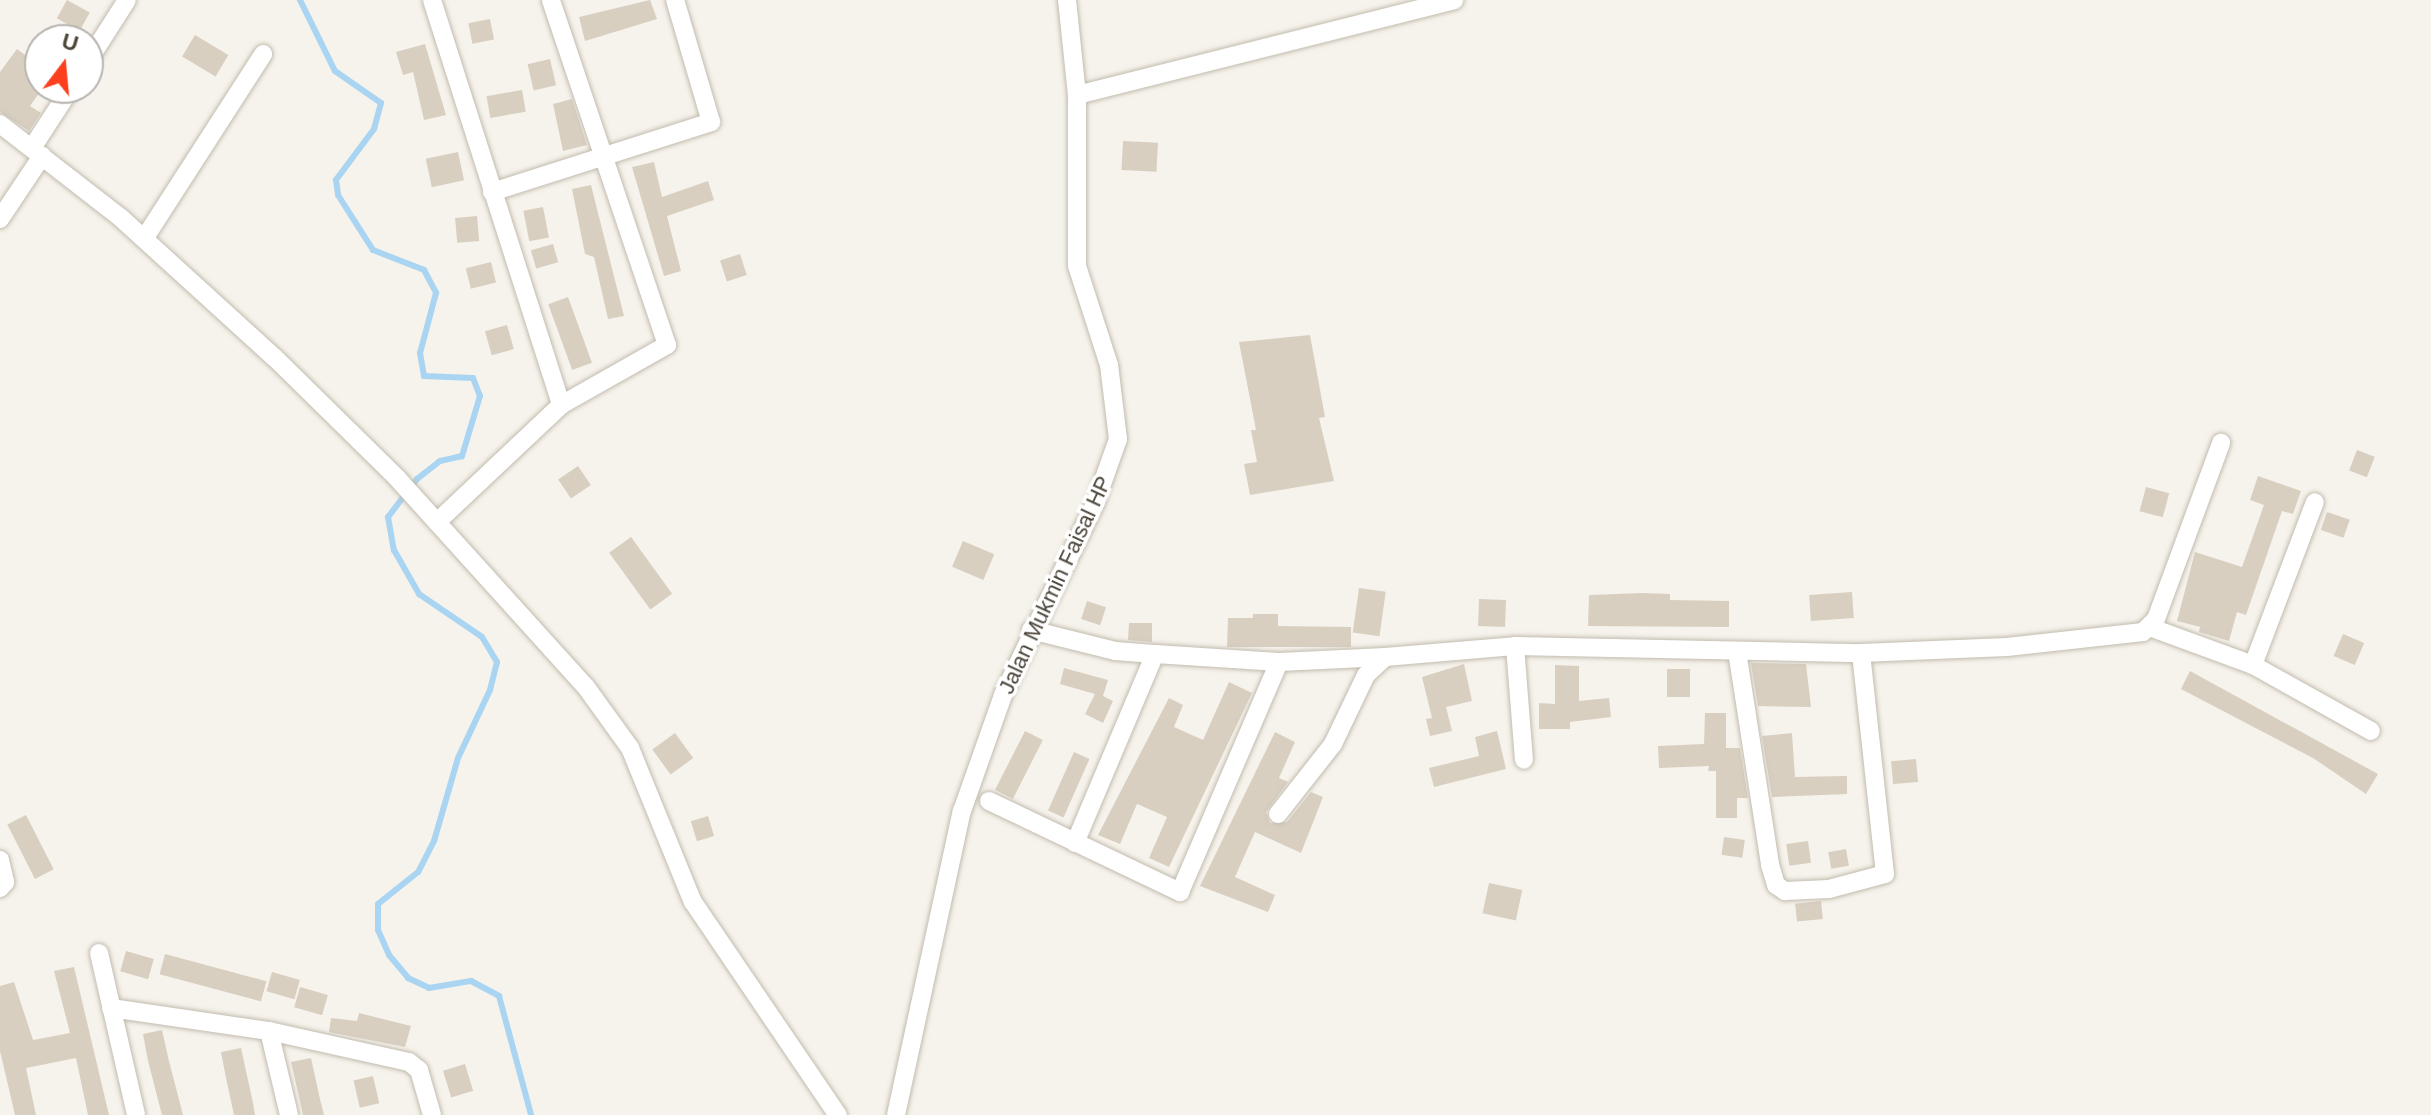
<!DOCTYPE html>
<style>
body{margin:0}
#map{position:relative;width:2431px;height:1115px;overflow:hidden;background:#f6f3ec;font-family:Helvetica,sans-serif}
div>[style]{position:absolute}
.stream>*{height:6px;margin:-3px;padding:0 3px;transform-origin:3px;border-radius:3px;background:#a9d4f2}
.building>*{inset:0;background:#d8cfc1;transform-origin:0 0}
.roads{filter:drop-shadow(0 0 2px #c2bbae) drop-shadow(0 0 2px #c2bbae)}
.minor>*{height:18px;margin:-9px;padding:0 9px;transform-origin:9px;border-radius:9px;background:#fff}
span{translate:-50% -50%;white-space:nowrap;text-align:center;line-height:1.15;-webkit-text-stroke:7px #fff;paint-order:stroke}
.street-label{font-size:22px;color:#4b4439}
.north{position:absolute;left:24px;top:24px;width:80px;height:80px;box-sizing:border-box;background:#fff;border:2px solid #b7b4b0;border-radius:50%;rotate:16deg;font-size:22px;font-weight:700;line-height:32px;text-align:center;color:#4b4439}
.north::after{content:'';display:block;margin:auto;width:28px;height:36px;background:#fc3f1d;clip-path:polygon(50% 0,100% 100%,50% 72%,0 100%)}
</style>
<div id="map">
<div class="stream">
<div style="left:300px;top:0;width:79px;rotate:63.8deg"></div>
<div style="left:335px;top:71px;width:56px;rotate:34.8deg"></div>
<div style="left:381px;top:103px;width:27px;rotate:105deg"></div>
<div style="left:374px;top:129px;width:64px;rotate:126.7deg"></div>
<div style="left:336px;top:180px;width:15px;rotate:82deg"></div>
<div style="left:338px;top:195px;width:65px;rotate:57.5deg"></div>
<div style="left:373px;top:250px;width:55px;rotate:21.4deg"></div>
<div style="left:424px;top:270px;width:26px;rotate:62deg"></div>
<div style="left:436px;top:293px;width:62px;rotate:104.9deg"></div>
<div style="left:420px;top:353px;width:23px;rotate:80deg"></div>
<div style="left:424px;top:376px;width:49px;rotate:2.3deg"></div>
<div style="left:473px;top:378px;width:19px;rotate:69deg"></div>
<div style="left:480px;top:396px;width:63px;rotate:106.7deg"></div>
<div style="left:462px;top:456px;width:23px;rotate:167deg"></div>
<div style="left:440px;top:461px;width:29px;rotate:142deg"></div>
<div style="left:417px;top:479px;width:48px;rotate:127.3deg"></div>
<div style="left:388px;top:517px;width:34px;rotate:80deg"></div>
<div style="left:394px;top:550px;width:51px;rotate:60.4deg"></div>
<div style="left:419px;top:594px;width:76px;rotate:34.3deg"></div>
<div style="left:482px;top:637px;width:29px;rotate:59deg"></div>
<div style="left:497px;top:662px;width:29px;rotate:104deg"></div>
<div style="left:490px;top:690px;width:75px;rotate:115.2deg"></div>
<div style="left:458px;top:758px;width:86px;rotate:106.1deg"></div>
<div style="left:434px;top:841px;width:35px;rotate:117deg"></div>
<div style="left:418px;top:872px;width:51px;rotate:141.3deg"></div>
<div style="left:378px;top:904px;width:26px;rotate:90deg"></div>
<div style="left:378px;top:930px;width:27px;rotate:66deg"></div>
<div style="left:389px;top:955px;width:30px;rotate:50deg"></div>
<div style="left:408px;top:978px;width:23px;rotate:25deg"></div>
<div style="left:429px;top:988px;width:43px;rotate:-9.5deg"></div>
<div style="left:471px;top:981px;width:32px;rotate:28deg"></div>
<div style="left:499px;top:996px;width:123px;rotate:74.9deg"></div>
</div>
<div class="building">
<div style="left:67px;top:0;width:26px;height:21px;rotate:29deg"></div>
<div style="clip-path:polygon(650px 0,657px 19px,585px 41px,579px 17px)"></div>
<div style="left:490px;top:19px;width:21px;height:22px;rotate:79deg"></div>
<div style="left:195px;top:35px;width:39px;height:25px;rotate:31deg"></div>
<div style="clip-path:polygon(425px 44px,446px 115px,424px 120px,413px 72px,403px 75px,396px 52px)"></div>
<div style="clip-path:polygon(17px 49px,40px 66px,40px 92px,30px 106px,41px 113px,29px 131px,0 112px,0 72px)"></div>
<div style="left:550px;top:59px;width:27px;height:23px;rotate:77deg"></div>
<div style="left:522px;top:90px;width:22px;height:36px;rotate:80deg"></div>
<div style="clip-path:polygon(572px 99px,587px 145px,563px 151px,553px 104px)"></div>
<div style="left:1123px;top:141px;width:35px;height:29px;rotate:3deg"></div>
<div style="left:458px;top:152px;width:29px;height:33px;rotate:78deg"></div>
<div style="clip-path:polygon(654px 162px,662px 197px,708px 181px,714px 200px,667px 216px,681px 271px,664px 276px,632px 167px)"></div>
<div style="clip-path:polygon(591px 185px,624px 316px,608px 319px,594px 257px,585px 254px,572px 189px)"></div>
<div style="left:543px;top:207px;width:31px;height:20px;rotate:79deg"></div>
<div style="left:477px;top:216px;width:25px;height:22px;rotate:85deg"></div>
<div style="left:553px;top:244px;width:19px;height:23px;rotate:74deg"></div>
<div style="left:740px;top:254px;width:22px;height:21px;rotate:72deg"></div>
<div style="left:491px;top:262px;width:21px;height:26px;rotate:76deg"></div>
<div style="left:568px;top:297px;width:70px;height:21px;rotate:70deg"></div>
<div style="left:507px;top:325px;width:25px;height:23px;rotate:74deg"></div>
<div style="clip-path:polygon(1310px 335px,1325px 417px,1319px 418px,1334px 481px,1250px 495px,1244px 464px,1257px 462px,1251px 430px,1256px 430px,1239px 342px)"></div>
<div style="left:2357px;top:450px;width:19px;height:22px;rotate:21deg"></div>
<div style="left:578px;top:466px;width:23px;height:24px;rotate:56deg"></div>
<div style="clip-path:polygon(2258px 476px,2301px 491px,2293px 514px,2282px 511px,2246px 615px,2237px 612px,2229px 641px,2199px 632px,2200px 627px,2177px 621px,2195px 552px,2242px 567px,2264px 505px,2250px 500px)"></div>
<div style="left:2146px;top:487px;width:24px;height:25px;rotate:15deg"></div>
<div style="left:2327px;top:512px;width:24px;height:19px;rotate:19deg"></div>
<div style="left:631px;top:537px;width:70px;height:27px;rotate:54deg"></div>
<div style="left:963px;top:541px;width:34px;height:28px;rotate:23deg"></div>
<div style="left:1359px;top:588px;width:27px;height:45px;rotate:8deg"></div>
<div style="left:1852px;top:592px;width:26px;height:43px;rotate:86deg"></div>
<div style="clip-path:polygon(1642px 593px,1670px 594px,1670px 600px,1729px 601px,1729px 627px,1588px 626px,1589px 595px)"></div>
<div style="left:1479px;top:599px;width:27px;height:27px;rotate:2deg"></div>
<div style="left:1087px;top:601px;width:20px;height:19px;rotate:18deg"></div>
<div style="clip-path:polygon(1253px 614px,1278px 614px,1278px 626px,1351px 627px,1351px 647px,1227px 647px,1228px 618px,1253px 618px)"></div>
<div style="clip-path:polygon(1129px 623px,1152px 623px,1152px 642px,1128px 640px)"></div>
<div style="left:2343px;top:634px;width:23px;height:24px;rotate:23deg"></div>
<div style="clip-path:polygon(1751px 663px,1806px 664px,1811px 707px,1758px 706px)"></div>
<div style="clip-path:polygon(1464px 664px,1472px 701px,1446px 707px,1452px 731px,1430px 736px,1426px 719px,1432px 718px,1422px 677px)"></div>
<div style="clip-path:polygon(1555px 665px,1579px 666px,1579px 701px,1609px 698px,1611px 717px,1570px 722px,1570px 729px,1539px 729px,1539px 703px,1555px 704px)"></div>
<div style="clip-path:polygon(1064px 668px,1108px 680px,1103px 696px,1113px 701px,1103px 723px,1085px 714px,1095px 694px,1060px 684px)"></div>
<div style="left:1667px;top:669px;width:23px;height:28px"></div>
<div style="clip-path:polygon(2190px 671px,2378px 774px,2366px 794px,2313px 758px,2181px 689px)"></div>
<div style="clip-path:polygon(1229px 682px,1252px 693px,1169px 867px,1149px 858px,1167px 817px,1137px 804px,1120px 844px,1098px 835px,1169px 698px,1183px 705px,1174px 727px,1203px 740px)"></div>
<div style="clip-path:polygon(1705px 713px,1726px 713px,1726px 748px,1740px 748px,1748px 798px,1737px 798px,1737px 818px,1716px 818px,1716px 771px,1708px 771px,1709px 766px,1659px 768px,1658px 746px,1704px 744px)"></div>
<div style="left:1025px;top:731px;width:20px;height:66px;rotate:27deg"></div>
<div style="clip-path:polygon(1497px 731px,1506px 769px,1434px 787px,1429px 768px,1479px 756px,1475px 737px)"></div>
<div style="clip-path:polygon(1275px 732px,1295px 742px,1279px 778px,1288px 782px,1266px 812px,1270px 823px,1287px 822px,1311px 792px,1323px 797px,1301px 853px,1255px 832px,1235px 877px,1275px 895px,1268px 912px,1200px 886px)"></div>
<div style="left:675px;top:733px;width:31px;height:28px;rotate:54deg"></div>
<div style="clip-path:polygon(1792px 733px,1795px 777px,1847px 776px,1847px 794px,1772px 797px,1762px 736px)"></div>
<div style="left:1074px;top:752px;width:17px;height:64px;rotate:24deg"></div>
<div style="left:1916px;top:759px;width:23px;height:25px;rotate:85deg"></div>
<div style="left:26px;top:815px;width:61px;height:21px;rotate:63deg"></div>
<div style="left:708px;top:816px;width:21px;height:18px;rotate:73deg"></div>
<div style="left:1724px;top:837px;width:21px;height:18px;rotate:8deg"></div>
<div style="left:1808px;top:841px;width:22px;height:22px;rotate:82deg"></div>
<div style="left:1846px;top:849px;width:17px;height:18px;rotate:80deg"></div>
<div style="left:1489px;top:883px;width:34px;height:31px;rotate:12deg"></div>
<div style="left:1821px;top:901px;width:18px;height:26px;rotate:84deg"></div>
<div style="left:126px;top:951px;width:29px;height:21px;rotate:16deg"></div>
<div style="left:165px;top:954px;width:105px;height:21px;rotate:15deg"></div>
<div style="clip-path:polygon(74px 967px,109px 1115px,88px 1115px,76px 1058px,26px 1068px,36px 1115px,15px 1115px,0 1051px,0 986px,14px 982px,33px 1040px,70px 1033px,54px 971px)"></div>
<div style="left:272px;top:972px;width:29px;height:20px;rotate:16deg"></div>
<div style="left:300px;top:987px;width:29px;height:21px;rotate:16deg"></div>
<div style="clip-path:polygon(359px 1013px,411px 1026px,405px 1047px,329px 1032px,331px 1018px,357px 1021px)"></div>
<div style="clip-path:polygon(162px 1030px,169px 1061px,183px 1115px,162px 1115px,148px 1061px,143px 1034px)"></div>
<div style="clip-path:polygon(241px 1048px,253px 1103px,255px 1115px,234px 1115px,226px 1078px,221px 1052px)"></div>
<div style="clip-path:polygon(311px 1058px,320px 1099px,324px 1115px,303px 1115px,297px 1088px,291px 1062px)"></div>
<div style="left:465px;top:1064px;width:28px;height:23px;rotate:73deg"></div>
<div style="left:373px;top:1076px;width:28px;height:20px;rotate:77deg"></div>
</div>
<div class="roads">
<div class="minor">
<div style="left:432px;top:0;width:425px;rotate:72.3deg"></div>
<div style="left:88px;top:61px;width:72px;rotate:-57.4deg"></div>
<div style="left:1077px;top:95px;width:389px;rotate:-14.1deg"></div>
<div style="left:0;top:124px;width:153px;rotate:37.8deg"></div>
<div style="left:121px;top:218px;width:208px;rotate:42.3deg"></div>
<div style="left:275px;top:358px;width:171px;rotate:44.5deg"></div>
<div style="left:397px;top:478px;width:282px;rotate:47.9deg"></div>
<div style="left:586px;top:687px;width:75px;rotate:54.2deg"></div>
<div style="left:630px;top:748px;width:166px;rotate:67.8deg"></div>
<div style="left:693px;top:902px;width:258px;rotate:55.8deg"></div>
<div style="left:32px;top:148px;width:72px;rotate:-57deg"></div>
<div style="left:492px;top:192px;width:230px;rotate:-17.7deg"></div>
<div style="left:711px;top:122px;width:127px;rotate:-106.4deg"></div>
<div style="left:0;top:219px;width:76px;rotate:-56.3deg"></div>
<div style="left:144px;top:239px;width:220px;rotate:-57.2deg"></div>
<div style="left:437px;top:522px;width:170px;rotate:-43.3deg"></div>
<div style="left:561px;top:405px;width:122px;rotate:-29.5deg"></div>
<div style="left:667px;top:345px;width:364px;rotate:-108.6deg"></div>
<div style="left:2152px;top:628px;width:108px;rotate:20.1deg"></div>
<div style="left:2253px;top:665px;width:135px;rotate:29.2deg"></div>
<div style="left:1031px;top:630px;width:87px;rotate:14deg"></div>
<div style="left:1115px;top:651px;width:40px;rotate:4.3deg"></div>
<div style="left:1515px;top:646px;width:114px;rotate:85.5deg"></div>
<div style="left:1737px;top:651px;width:217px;rotate:81.2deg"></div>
<div style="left:1770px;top:865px;width:21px;rotate:73deg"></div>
<div style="left:1776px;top:885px;width:11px;rotate:34deg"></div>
<div style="left:1785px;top:891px;width:44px;rotate:-2.6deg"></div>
<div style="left:1829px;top:889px;width:58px;rotate:-15deg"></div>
<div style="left:1885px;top:874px;width:222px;rotate:-96.2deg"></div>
<div style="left:2253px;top:665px;width:174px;rotate:-69.2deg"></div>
<div style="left:989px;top:801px;width:212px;rotate:25.5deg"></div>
<div style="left:1180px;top:892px;width:250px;rotate:-66.7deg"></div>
<div style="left:1278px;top:814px;width:89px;rotate:-51.8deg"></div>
<div style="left:1333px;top:744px;width:76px;rotate:-64.4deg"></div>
<div style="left:1366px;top:675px;width:26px;rotate:-43deg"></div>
<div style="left:1385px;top:657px;width:130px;rotate:-4.8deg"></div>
<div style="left:1515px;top:646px;width:346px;rotate:1.2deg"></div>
<div style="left:1861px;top:653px;width:146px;rotate:-2.4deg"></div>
<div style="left:2007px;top:647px;width:137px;rotate:-6.3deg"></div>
<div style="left:2143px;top:632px;width:18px;rotate:-45deg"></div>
<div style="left:2156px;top:619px;width:188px;rotate:-69.7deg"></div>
<div style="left:1075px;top:843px;width:205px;rotate:-67.1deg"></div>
<div style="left:1155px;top:654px;width:124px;rotate:3.7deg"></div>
<div style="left:1279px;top:662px;width:106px;rotate:-2.7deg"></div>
<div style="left:0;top:860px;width:23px;rotate:77deg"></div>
<div style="left:5px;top:882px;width:8px;rotate:130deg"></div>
<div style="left:99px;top:953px;width:166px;rotate:77.1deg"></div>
<div style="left:111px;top:1008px;width:160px;rotate:8.3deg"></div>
<div style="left:269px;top:1031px;width:143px;rotate:12.5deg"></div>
<div style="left:409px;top:1062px;width:13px;rotate:39deg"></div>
<div style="left:419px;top:1070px;width:47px;rotate:73.9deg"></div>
<div style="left:269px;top:1031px;width:86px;rotate:76.6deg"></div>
<div style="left:896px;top:1115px;width:311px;rotate:-77.8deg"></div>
<div style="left:962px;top:811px;width:123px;rotate:-70.5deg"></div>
<div style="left:1003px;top:695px;width:212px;rotate:-64.3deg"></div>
<div style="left:1095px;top:504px;width:69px;rotate:-70.5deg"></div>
<div style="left:1118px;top:439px;width:75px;rotate:-96.9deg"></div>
<div style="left:1109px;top:365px;width:104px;rotate:-107.9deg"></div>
<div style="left:1077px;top:266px;width:171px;rotate:-90deg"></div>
<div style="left:1077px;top:95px;width:96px;rotate:-96deg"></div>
</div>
</div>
<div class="street-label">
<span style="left:1055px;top:585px;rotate:-65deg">Jalan Mukmin Faisal HP</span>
</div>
<div class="north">U</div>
</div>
